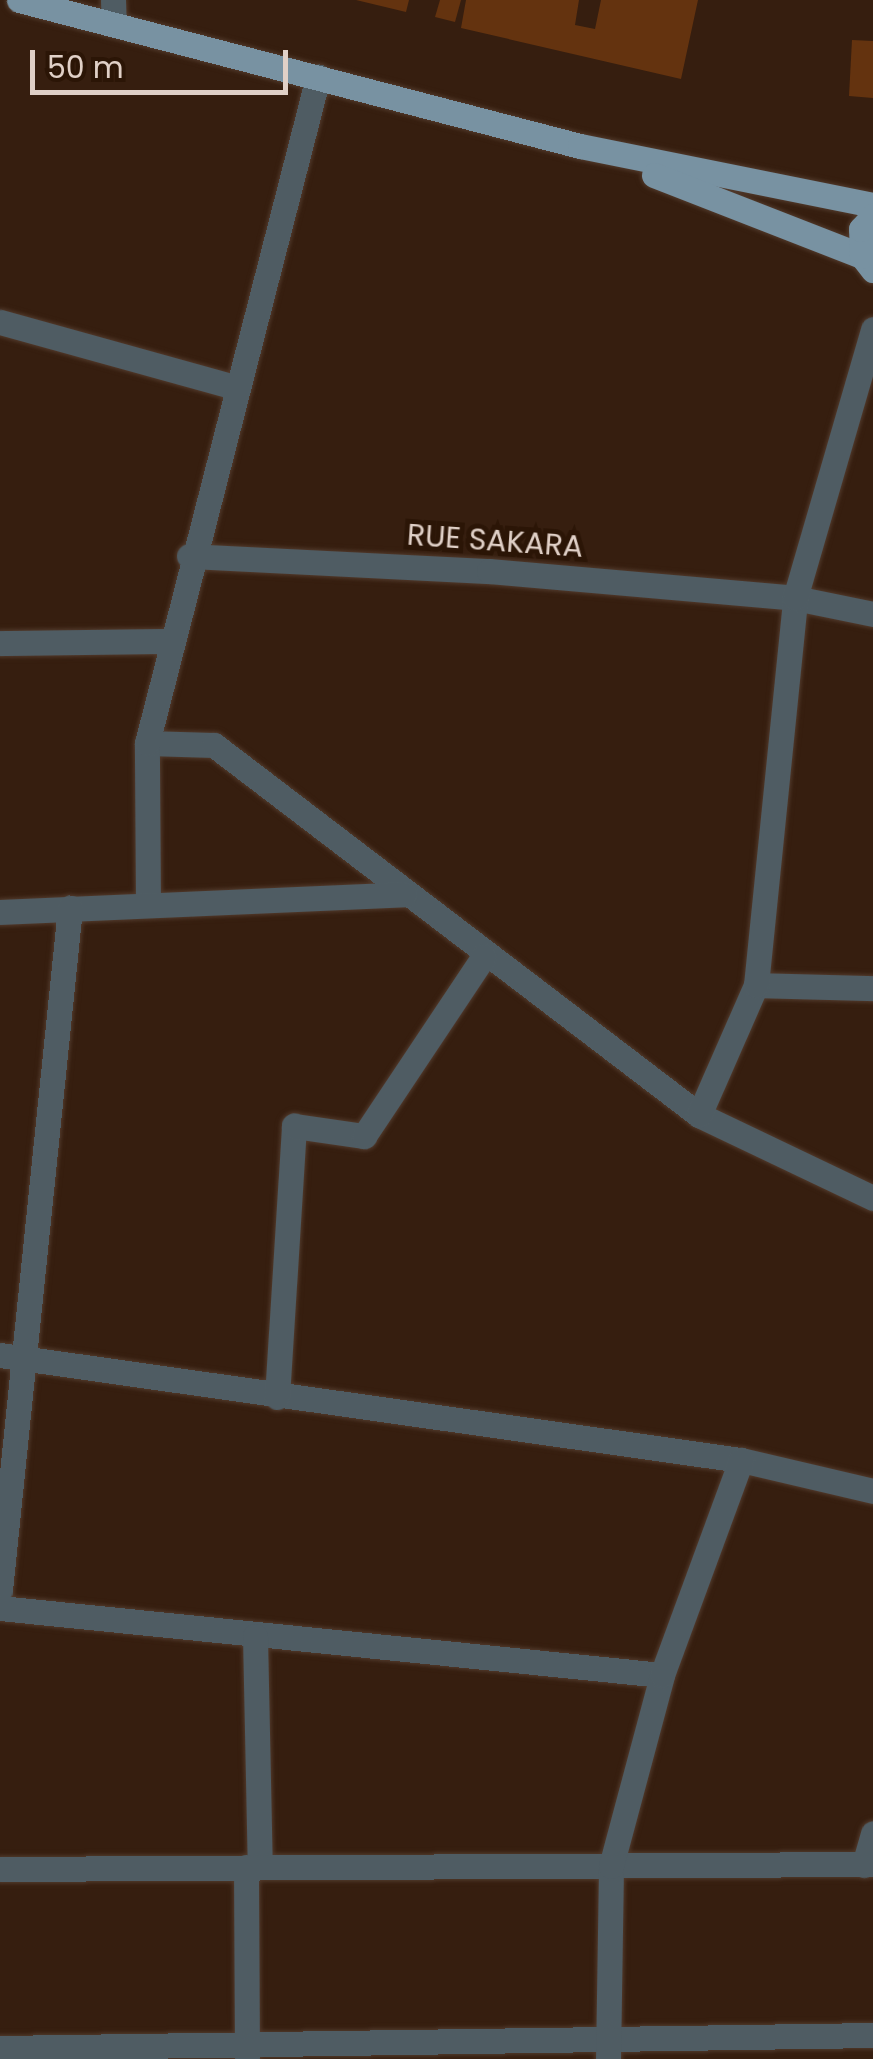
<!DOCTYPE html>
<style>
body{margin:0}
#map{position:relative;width:873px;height:2059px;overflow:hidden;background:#361e0f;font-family:Poppins,sans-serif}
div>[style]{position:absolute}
.building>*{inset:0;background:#64330f}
.roads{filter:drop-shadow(0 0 2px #513a2c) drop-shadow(0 0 2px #513a2c)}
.minor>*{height:25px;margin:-12.5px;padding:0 12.5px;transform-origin:12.5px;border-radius:12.5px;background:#4f5c63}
.major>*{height:25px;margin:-12.5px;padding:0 12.5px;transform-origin:12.5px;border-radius:12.5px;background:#7892a2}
span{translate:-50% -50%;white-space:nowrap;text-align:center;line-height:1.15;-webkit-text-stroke:10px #2b1506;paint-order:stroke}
.street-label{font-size:30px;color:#e0d0c7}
.scale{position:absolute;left:30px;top:50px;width:258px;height:45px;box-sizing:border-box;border:5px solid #e0d0c7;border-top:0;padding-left:12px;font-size:30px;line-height:35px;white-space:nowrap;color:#e0d0c7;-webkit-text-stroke:8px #2b1506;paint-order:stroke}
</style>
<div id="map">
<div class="building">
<div style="clip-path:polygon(356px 0,409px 0,406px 12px)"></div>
<div style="clip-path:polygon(440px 0,461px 0,455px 22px,435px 17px)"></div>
<div style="clip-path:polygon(466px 0,579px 0,575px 25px,595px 29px,601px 0,698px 0,681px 79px,461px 28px)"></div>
<div style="clip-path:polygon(852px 40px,873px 41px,873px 98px,849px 96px)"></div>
</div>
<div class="roads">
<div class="minor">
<div style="left:113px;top:0;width:24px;rotate:88deg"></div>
<div style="left:0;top:322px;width:244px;rotate:15.5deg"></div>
<div style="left:189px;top:556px;width:300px;rotate:2.9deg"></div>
<div style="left:489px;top:571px;width:307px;rotate:5deg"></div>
<div style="left:795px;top:598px;width:80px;rotate:11.6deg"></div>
<div style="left:0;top:643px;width:170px;rotate:-0.7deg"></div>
<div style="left:147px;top:743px;width:67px;rotate:1.7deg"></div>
<div style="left:214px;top:745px;width:610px;rotate:37.34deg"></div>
<div style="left:699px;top:1115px;width:193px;rotate:25.5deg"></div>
<div style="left:148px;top:905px;width:162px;rotate:-90.4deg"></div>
<div style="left:147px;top:743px;width:688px;rotate:-75.6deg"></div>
<div style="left:0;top:912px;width:405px;rotate:-2.5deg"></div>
<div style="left:756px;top:985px;width:117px;rotate:1.5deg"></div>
<div style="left:699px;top:1115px;width:142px;rotate:-66.3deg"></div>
<div style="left:756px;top:985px;width:389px;rotate:-84.2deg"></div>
<div style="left:795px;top:598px;width:280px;rotate:-73.8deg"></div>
<div style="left:0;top:1355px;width:748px;rotate:8.07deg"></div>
<div style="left:741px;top:1460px;width:136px;rotate:13.2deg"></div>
<div style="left:277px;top:1397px;width:272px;rotate:-86.4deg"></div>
<div style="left:294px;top:1126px;width:71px;rotate:8.1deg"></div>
<div style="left:364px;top:1136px;width:216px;rotate:-56.3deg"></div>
<div style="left:0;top:1590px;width:686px;rotate:-84.14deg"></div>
<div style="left:0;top:1608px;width:665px;rotate:5.78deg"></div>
<div style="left:255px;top:1636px;width:231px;rotate:88.8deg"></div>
<div style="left:864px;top:1865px;width:33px;rotate:-74deg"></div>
<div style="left:246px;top:1867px;width:190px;rotate:89.7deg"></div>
<div style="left:0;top:1869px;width:873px;rotate:-0.33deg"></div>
<div style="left:0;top:2048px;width:873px;rotate:-0.85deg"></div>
<div style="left:608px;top:2059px;width:193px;rotate:-89.1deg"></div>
<div style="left:611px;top:1866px;width:198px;rotate:-75deg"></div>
<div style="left:662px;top:1675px;width:229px;rotate:-69.8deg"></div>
</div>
<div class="major">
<div style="left:19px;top:0;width:580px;rotate:14.59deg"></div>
<div style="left:580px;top:146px;width:299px;rotate:11.4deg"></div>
<div style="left:654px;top:175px;width:223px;rotate:21.3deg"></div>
<div style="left:862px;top:256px;width:18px;rotate:52deg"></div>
<div style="left:862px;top:256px;width:27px;rotate:-92deg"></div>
<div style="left:861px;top:229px;width:18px;rotate:-47deg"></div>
</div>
</div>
<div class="street-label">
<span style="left:495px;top:541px;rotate:4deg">RUE SAKARA</span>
</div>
<div class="scale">50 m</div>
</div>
